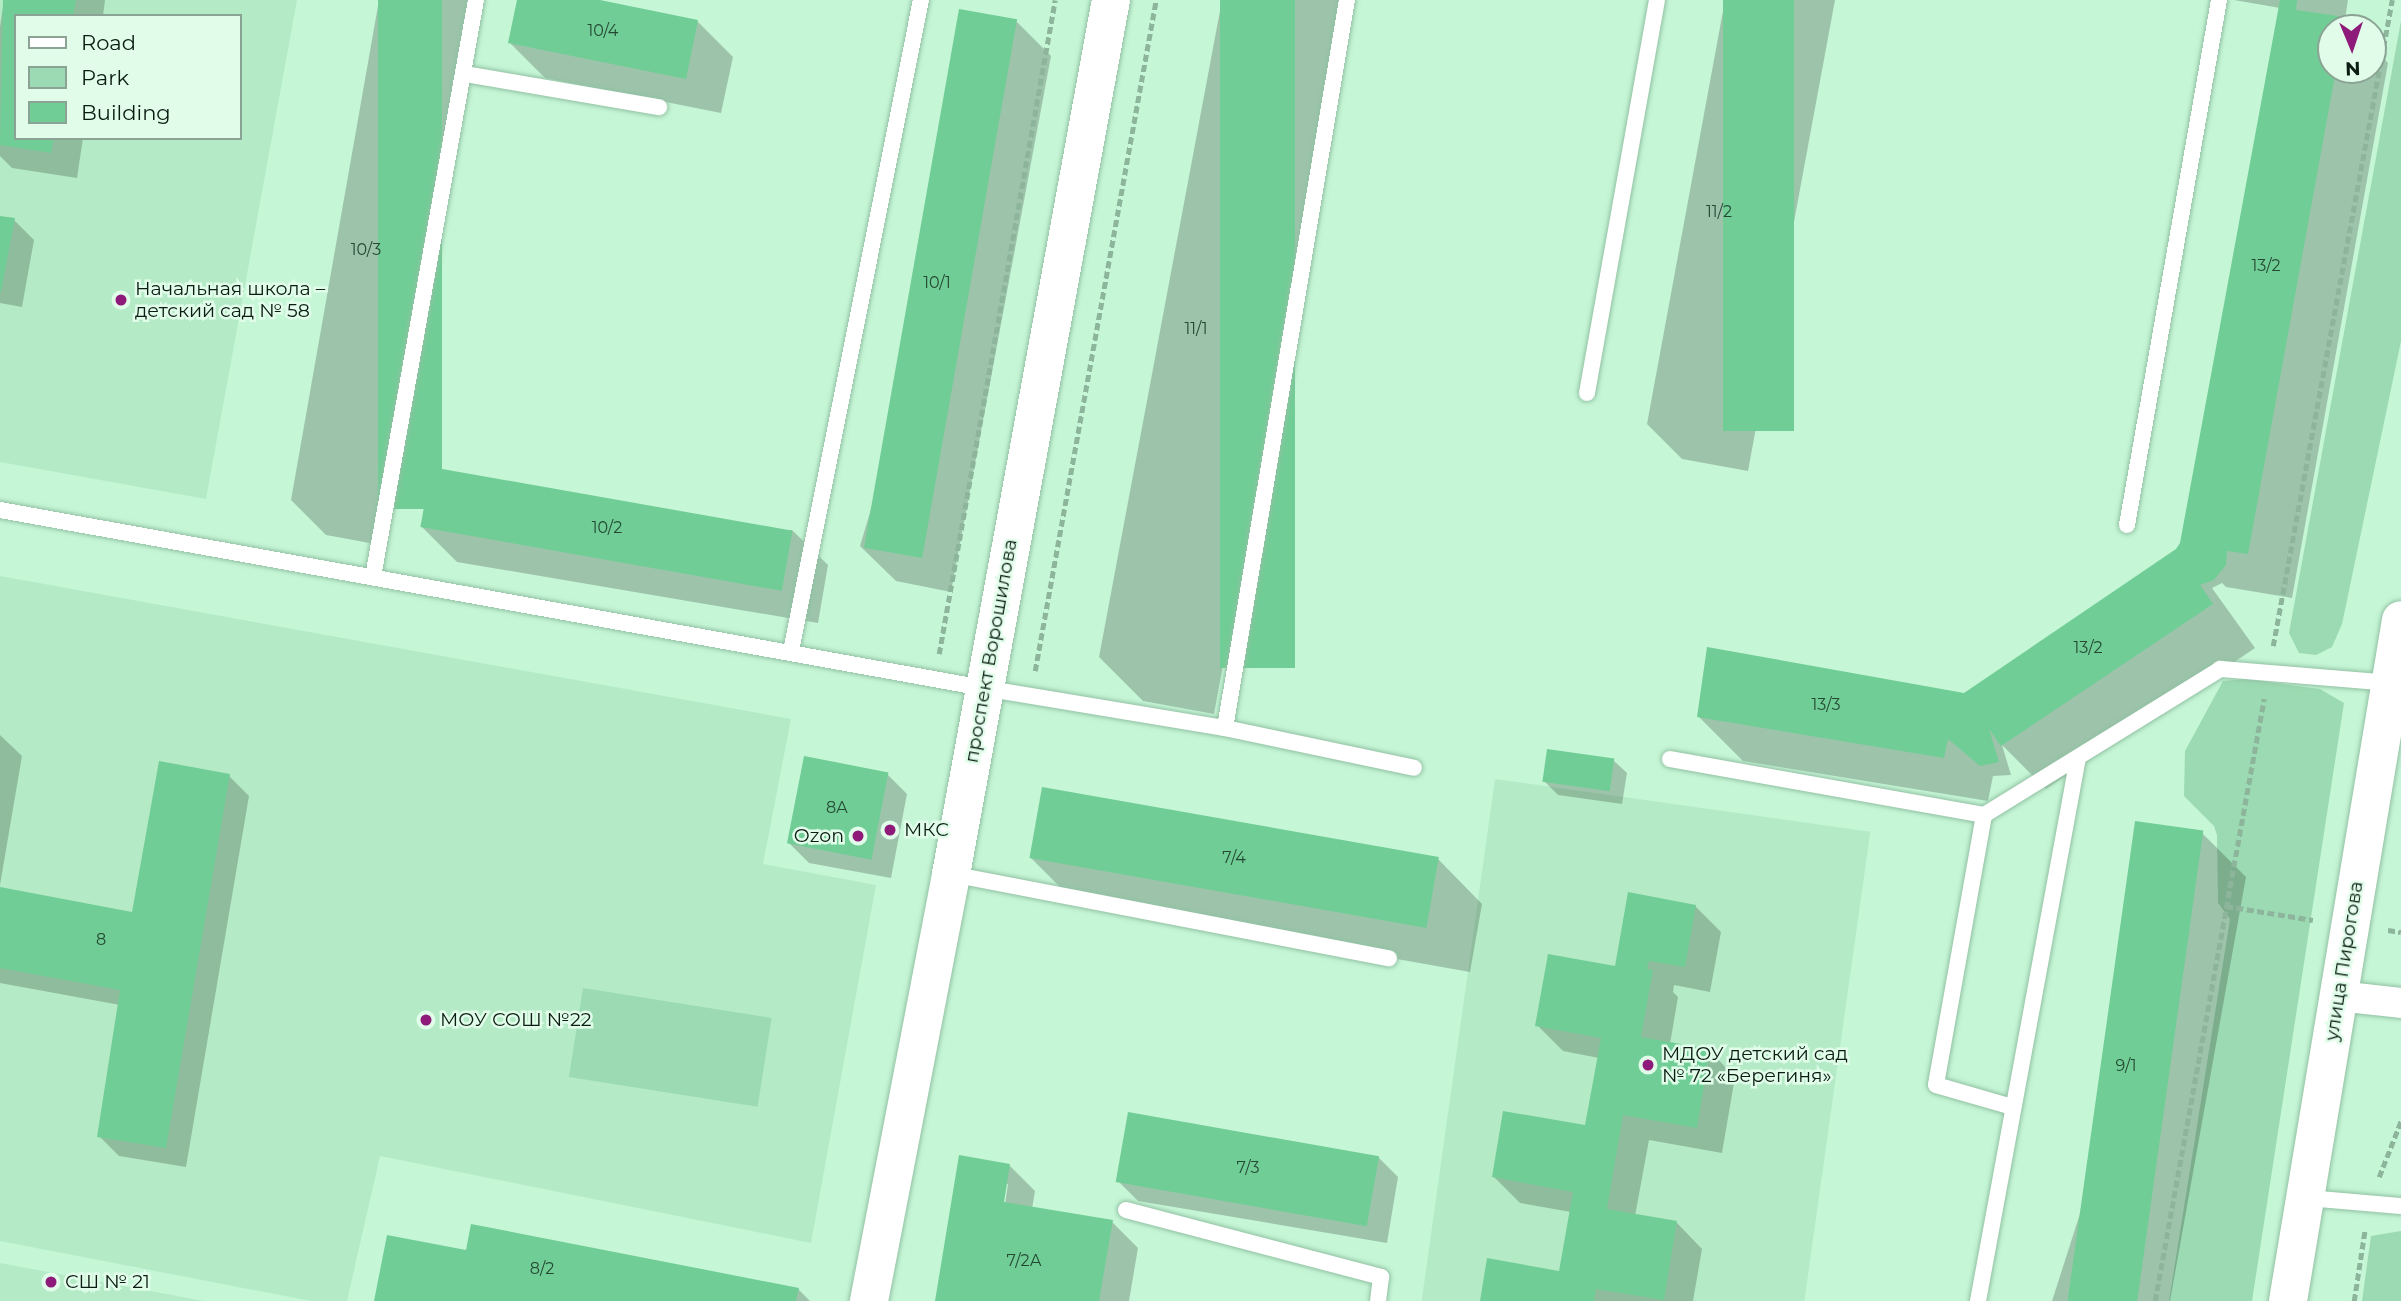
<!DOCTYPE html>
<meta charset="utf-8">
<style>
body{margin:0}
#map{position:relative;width:2401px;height:1301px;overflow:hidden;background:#c5f6d6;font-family:Montserrat,sans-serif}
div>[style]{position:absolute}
.built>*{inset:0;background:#b4ebc6;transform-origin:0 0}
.green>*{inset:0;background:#9bdab2;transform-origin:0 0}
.shadow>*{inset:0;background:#0003}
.building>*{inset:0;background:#71cd96;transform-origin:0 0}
.path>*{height:4.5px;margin-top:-2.25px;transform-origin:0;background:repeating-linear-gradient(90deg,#8db59b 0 7px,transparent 0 10.5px)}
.roads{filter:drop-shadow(0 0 2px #92c1a3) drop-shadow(0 0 2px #92c1a3)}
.lane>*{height:16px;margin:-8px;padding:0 8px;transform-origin:8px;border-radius:8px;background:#fff}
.street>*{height:30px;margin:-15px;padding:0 15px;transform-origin:15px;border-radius:15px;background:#fff}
.secondary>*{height:38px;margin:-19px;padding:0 19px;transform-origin:19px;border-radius:19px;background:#fff}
.dots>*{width:19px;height:19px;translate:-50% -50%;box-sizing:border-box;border:4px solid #e1fdea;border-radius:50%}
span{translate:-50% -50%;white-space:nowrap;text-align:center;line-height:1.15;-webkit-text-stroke:5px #e1fdea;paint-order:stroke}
.number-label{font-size:16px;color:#244933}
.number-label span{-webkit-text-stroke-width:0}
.poi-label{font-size:19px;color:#0b1d12}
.left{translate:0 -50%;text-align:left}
.right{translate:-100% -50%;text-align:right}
.street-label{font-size:19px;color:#0b1d12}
.legend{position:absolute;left:14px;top:14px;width:228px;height:126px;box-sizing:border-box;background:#e1fdea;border:2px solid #8ba394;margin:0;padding:9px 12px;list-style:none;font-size:21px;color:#0b1d12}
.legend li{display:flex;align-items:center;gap:14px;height:35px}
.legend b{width:35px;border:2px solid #8ba394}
.north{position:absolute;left:2317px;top:14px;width:70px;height:70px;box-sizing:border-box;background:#e1fdea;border:2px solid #8ba394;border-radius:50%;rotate:178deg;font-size:19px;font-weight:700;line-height:28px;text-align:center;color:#0b1d12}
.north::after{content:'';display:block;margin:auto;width:24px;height:32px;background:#8e1a7a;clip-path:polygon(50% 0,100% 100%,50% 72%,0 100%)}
</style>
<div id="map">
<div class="built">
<div style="clip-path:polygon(evenodd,0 0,297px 0,206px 499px,0 462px,0 0,16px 16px,240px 16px,240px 138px,16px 138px,16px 16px)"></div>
<div style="clip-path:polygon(0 576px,791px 719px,763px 864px,876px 885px,811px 1243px,380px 1156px,347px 1301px,311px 1301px,0 1241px)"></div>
<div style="left:1495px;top:779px;width:379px;height:527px;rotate:8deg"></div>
<div style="clip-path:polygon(0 1263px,204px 1301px,0 1301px)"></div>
</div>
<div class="green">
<div style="clip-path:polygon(2401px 21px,2401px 341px,2342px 624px,2332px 647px,2316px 655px,2299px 653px,2289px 633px)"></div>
<div style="clip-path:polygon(2246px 679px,2320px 689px,2344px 703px,2252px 1301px,2169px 1301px,2230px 919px,2218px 903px,2217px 835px,2214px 826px,2184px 796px,2185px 751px,2223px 681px)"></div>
<div style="left:583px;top:988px;width:191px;height:90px;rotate:9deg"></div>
<div style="clip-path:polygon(2401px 1231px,2401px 1301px,2362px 1301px,2371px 1236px)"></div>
</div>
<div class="shadow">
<div style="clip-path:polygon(4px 0,105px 0,103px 16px,16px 16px,16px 138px,83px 138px,77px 178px,12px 168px,0 156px,0 27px)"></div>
<div style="clip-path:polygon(379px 0,470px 0,386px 546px,326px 535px,291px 500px)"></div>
<div style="clip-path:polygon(519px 0,592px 0,697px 21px,733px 57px,721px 113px,545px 78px,510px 43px)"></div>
<div style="clip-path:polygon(1222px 0,1347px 0,1214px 714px,1143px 701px,1099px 657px)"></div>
<div style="clip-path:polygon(1725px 0,1835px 0,1748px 471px,1682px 459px,1647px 424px)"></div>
<div style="clip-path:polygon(2234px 0,2348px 0,2345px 19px,2354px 28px,2331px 28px,2331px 70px,2373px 70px,2373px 47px,2388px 63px,2292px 598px,2226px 587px,2222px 583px,2212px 588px,2255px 648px,2046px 789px,2002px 745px,2011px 775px,1993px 776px,1988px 801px,1743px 761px,1699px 717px,1965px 694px,2177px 551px,2182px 544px,2280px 8px)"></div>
<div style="clip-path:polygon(1016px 21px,1051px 56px,951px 592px,896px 581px,860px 546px)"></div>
<div style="clip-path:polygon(0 217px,14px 220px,34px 240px,22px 307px,0 303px)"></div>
<div style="clip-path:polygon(422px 527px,792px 530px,828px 565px,818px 623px,457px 562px)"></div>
<div style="clip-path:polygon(0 735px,22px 756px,0 885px)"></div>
<div style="clip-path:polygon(1613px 760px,1627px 773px,1622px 804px,1558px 795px,1544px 781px)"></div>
<div style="clip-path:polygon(887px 774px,907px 794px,891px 878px,809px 863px,789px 843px)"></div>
<div style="clip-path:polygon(229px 776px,249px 796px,186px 1167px,119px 1156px,99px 1136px,120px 1005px,0 983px,0 889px,133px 914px)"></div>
<div style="clip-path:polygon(2202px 833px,2246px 877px,2170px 1301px,2052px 1301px)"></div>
<div style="clip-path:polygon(1031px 858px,1438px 859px,1482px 904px,1470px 972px,1075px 902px)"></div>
<div style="clip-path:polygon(1695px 906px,1721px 932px,1710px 992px,1674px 985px,1673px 992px,1678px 997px,1670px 1044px,1710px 1051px,1735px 1077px,1722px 1153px,1649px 1140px,1635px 1216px,1677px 1223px,1702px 1249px,1693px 1301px,1481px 1301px,1560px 1273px,1571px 1212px,1520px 1203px,1494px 1177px,1587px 1127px,1599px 1058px,1563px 1051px,1537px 1025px)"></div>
<div style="clip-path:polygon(1378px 1157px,1398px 1177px,1387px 1243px,1138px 1201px,1118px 1181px)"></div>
<div style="clip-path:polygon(evenodd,1009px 1165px,1035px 1191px,1032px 1209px,1112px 1222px,1138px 1248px,1129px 1301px,937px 1301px,1009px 1165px,1005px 1184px,1008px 1184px,1004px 1211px,1001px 1210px,1005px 1184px)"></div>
<div style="clip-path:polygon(467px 1253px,798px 1289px,810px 1301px,375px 1301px)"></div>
</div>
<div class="building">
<div style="clip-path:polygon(3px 0,76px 0,73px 16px,16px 16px,16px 138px,54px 138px,51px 153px,0 145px)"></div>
<div style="left:378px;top:0;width:64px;height:509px"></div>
<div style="clip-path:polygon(517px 0,600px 0,698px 20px,686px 79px,508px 43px)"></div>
<div style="left:1220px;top:0;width:75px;height:668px"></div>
<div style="left:1723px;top:0;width:71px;height:431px"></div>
<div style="clip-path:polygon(2280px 0,2297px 0,2296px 10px,2345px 17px,2343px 28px,2331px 28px,2331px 70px,2336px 70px,2248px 554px,2227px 551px,2226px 565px,2214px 580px,2200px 585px,2213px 604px,2001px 746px,1989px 729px,1999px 762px,1980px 766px,1948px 739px,1944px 758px,1697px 717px,1707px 647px,1964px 693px,2176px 549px,2180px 543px)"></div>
<div style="left:959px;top:9px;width:59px;height:547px;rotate:10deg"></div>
<div style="clip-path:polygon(0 216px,15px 218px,1px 292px,0 292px)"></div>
<div style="left:431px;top:467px;width:367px;height:61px;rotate:10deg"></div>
<div style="left:1547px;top:749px;width:68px;height:33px;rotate:8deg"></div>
<div style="left:804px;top:756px;width:86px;height:89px;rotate:11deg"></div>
<div style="clip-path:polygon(159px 761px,230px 774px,166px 1148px,97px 1137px,120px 990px,0 968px,0 887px,132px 912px)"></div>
<div style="left:1042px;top:787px;width:403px;height:72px;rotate:10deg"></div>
<div style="left:2135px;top:821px;width:69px;height:487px;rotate:8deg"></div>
<div style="clip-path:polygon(1628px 892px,1696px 905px,1685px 967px,1649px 961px,1647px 969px,1653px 970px,1641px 1037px,1710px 1049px,1697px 1128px,1623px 1115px,1607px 1209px,1677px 1221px,1664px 1300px,1596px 1289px,1594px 1301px,1480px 1301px,1487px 1258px,1559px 1271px,1573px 1192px,1492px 1177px,1503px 1111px,1585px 1125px,1601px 1038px,1535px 1026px,1548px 954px,1615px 966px)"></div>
<div style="left:1128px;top:1112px;width:255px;height:71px;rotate:10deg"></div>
<div style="clip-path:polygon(959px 1155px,1010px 1164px,1004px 1202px,1113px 1220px,1099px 1301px,935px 1301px)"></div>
<div style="clip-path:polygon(471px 1224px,799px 1288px,796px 1301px,374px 1301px,387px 1235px,466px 1250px)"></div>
</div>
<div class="path">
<div style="left:2273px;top:646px;width:657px;rotate:-79.56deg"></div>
<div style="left:939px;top:654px;width:664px;rotate:-79.94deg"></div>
<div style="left:1035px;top:671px;width:682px;rotate:-79.78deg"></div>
<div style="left:2226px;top:906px;width:88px;rotate:9.1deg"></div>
<div style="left:2388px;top:930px;width:13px;rotate:9deg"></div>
<div style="left:2379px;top:1177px;width:60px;rotate:-68.6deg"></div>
<div style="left:2155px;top:1301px;width:612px;rotate:-79.74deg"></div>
<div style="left:2354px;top:1301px;width:73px;rotate:-81.3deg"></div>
</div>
<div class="roads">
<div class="lane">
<div style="left:465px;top:74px;width:197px;rotate:9.7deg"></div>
<div style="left:1587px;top:393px;width:399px;rotate:-79.9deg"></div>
<div style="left:0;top:510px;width:999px;rotate:10.26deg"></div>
<div style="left:983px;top:688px;width:245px;rotate:9.4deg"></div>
<div style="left:1225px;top:728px;width:193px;rotate:11.9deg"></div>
<div style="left:2127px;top:525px;width:533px;rotate:-80.06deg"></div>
<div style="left:373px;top:577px;width:586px;rotate:-79.88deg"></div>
<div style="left:791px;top:651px;width:664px;rotate:-78.71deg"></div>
<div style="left:1225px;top:728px;width:738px;rotate:-80.49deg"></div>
<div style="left:1670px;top:759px;width:319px;rotate:10.1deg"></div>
<div style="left:1984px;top:815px;width:278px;rotate:-31.7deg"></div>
<div style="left:2220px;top:669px;width:170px;rotate:4.7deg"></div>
<div style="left:1984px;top:815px;width:274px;rotate:100.1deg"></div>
<div style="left:1936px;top:1085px;width:79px;rotate:16.1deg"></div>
<div style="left:951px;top:874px;width:446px;rotate:10.9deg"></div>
<div style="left:2307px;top:1198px;width:94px;rotate:4.9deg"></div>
<div style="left:1126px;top:1210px;width:264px;rotate:14.7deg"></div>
<div style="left:1381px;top:1277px;width:24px;rotate:97deg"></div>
<div style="left:1978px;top:1301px;width:552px;rotate:-79.57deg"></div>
</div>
<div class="street">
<div style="left:2338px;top:996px;width:63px;rotate:6.3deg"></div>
</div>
<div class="secondary">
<div style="left:869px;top:1301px;width:435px;rotate:-79.1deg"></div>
<div style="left:951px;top:874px;width:889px;rotate:-79.63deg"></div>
<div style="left:2288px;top:1301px;width:690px;rotate:-80.58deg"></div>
</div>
</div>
<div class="dots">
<div style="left:121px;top:300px;background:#8e1a7a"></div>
<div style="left:890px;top:830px;background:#8e1a7a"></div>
<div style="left:858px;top:836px;background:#8e1a7a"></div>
<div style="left:426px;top:1020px;background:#8e1a7a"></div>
<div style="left:1648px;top:1065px;background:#8e1a7a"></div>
<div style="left:51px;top:1282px;background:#8e1a7a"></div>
</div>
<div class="number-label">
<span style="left:603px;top:31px">10/4</span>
<span style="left:1719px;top:212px">11/2</span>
<span style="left:366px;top:250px">10/3</span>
<span style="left:2266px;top:266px">13/2</span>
<span style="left:937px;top:283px">10/1</span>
<span style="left:1196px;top:329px">11/1</span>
<span style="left:607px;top:528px">10/2</span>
<span style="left:2088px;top:648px">13/2</span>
<span style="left:1826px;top:705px">13/3</span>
<span style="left:837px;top:808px">8А</span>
<span style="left:1234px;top:858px">7/4</span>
<span style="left:101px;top:940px">8</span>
<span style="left:2126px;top:1066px">9/1</span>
<span style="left:1248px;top:1168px">7/3</span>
<span style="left:1024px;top:1261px">7/2А</span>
<span style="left:542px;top:1269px">8/2</span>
</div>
<div class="poi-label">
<span class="left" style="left:135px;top:300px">Начальная школа –<br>детский сад № 58</span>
<span class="left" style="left:904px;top:830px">МКС</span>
<span class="right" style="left:844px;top:836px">Ozon</span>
<span class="left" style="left:440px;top:1020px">МОУ СОШ №22</span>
<span class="left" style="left:1662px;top:1065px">МДОУ детский сад<br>№ 72 «Берегиня»</span>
<span class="left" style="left:65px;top:1282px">СШ № 21</span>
</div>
<div class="street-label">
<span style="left:991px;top:651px;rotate:-80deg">проспект Ворошилова</span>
<span style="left:2344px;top:961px;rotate:-81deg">улица Пирогова</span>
</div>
<ul class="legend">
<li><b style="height:9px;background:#fff"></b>Road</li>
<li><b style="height:19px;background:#9bdab2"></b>Park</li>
<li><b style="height:19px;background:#71cd96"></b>Building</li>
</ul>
<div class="north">N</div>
</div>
